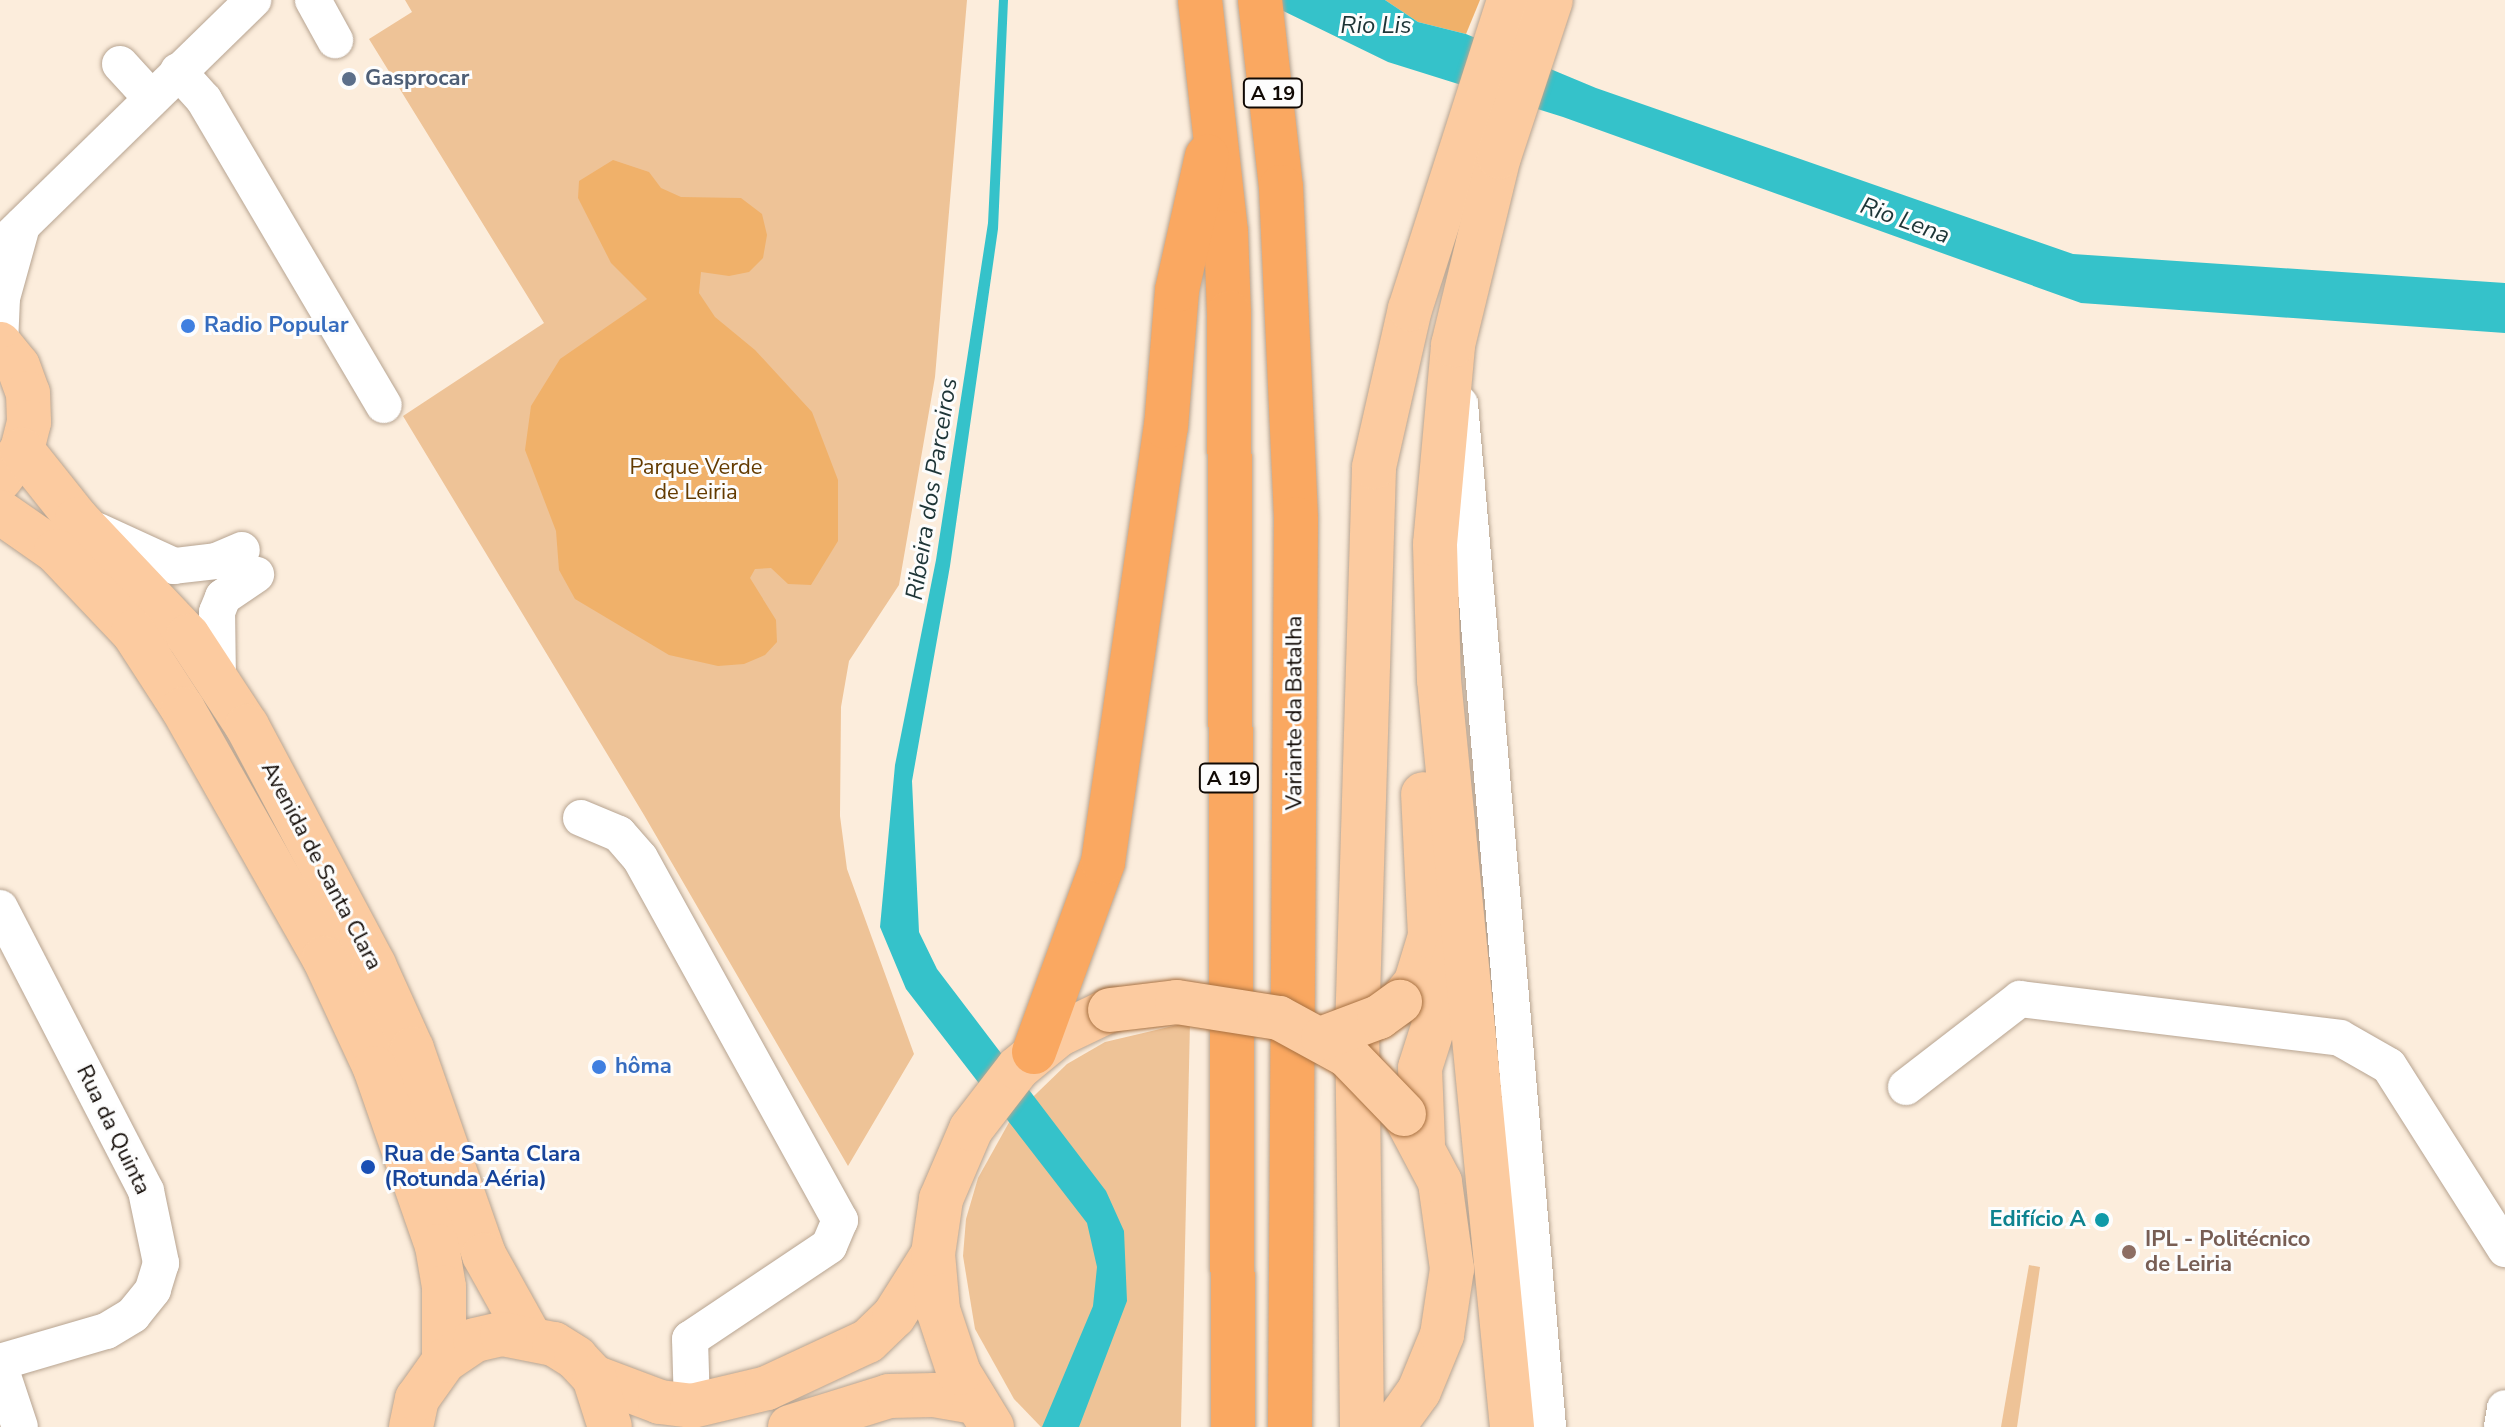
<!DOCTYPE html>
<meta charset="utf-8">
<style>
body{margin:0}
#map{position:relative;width:2505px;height:1427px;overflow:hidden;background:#fceddc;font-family:"Nunito Sans",sans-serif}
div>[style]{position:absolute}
.green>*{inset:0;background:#eec397}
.forest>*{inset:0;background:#f0b16a}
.water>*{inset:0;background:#35c2ca}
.roads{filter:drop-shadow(0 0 2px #b7a491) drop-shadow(0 0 2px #b7a491)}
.minor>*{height:36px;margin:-18px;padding:0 18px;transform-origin:18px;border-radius:18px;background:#fff}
.major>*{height:44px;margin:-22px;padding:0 22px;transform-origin:22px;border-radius:22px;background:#fccba0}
.highway>*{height:44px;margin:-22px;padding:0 22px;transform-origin:22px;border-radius:22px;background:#faa861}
.bridges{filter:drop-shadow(0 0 2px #a87141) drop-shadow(0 0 2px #a87141)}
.major-bridge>*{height:44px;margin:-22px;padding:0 22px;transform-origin:22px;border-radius:22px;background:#fccba0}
.dots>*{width:22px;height:22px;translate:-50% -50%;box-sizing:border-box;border:4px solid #fdfdfd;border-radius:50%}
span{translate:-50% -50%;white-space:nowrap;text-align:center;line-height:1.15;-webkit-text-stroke:6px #fdfdfd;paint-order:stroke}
.shield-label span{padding:2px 6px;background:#fdfdfd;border:2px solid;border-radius:6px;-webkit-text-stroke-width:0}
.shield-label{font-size:20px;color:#110a05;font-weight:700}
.service-label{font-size:22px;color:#4e5e75;font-weight:700}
.left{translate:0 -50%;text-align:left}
.shop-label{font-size:22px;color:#366cbe;font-weight:700}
.park-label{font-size:22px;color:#643b00}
.street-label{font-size:22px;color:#110a05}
.transit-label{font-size:22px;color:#164399;font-weight:700}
.culture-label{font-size:22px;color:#0d838f;font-weight:700}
.right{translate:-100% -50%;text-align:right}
.education-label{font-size:22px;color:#785e54;font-weight:700}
.water-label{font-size:24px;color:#1e3537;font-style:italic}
</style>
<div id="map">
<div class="green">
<div style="clip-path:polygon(405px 0,967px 0,935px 377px,899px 585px,849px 661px,841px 707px,840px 816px,847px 869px,914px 1054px,848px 1166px,644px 815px,403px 416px,544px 323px,369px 39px,412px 12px)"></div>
<div style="clip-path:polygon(1190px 1022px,1181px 1427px,1041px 1427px,1014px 1399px,975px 1329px,963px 1256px,966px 1219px,978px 1178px,1012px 1117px,1067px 1064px,1105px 1042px)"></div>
<div style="clip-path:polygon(2029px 1265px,2040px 1267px,2017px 1427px,2001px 1427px)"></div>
</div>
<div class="forest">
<div style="clip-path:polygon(1385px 0,1480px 0,1466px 34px,1418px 22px)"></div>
<div style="clip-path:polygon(613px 160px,649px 172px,661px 188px,681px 197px,741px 198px,762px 214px,767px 235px,763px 258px,749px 272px,729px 276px,701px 272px,699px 293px,715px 317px,755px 350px,812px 412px,838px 480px,838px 541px,811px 585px,788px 584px,771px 568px,755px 569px,750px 578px,776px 620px,777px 642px,765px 655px,744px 664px,718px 666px,669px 655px,575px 599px,559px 570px,556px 531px,525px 450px,531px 406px,560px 359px,647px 299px,611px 263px,578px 198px,579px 181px)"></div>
</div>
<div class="water">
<div style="clip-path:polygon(999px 0,1008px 0,998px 229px,950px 566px,912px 781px,919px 932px,937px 969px,1106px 1191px,1124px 1231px,1127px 1301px,1079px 1427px,1042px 1427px,1093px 1306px,1097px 1267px,1087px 1223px,906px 989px,880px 927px,895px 765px,936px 560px,988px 223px)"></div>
<div style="clip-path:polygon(1261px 0,1385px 0,1418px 22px,1466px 34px,1596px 88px,2073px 254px,2505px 283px,2505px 333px,2081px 303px,1563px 117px,1388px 62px)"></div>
</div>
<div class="roads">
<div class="minor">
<div style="left:313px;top:0;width:46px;rotate:61.2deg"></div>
<div style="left:120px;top:64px;width:46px;rotate:47.6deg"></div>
<div style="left:178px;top:71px;width:39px;rotate:48deg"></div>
<div style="left:204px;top:100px;width:354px;rotate:59.5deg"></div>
<div style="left:0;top:247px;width:354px;rotate:-44.3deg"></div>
<div style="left:0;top:344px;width:46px;rotate:-87.5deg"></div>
<div style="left:2px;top:298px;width:75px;rotate:-74.5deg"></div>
<div style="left:1460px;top:404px;width:1027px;rotate:85.08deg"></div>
<div style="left:98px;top:531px;width:84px;rotate:24.7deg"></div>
<div style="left:174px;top:566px;width:42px;rotate:-6.8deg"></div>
<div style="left:216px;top:561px;width:28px;rotate:-23deg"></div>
<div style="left:218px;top:680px;width:68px;rotate:-90.8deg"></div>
<div style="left:217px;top:612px;width:16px;rotate:-68deg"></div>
<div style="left:223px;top:597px;width:40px;rotate:-34deg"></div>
<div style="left:581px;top:818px;width:41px;rotate:22.8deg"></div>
<div style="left:619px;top:834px;width:32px;rotate:49deg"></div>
<div style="left:640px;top:858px;width:414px;rotate:61.1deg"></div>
<div style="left:840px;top:1220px;width:28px;rotate:113deg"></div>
<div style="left:829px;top:1246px;width:167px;rotate:146.2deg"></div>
<div style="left:690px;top:1339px;width:67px;rotate:88.3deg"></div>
<div style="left:0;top:908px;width:318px;rotate:62.7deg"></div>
<div style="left:146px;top:1191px;width:74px;rotate:78.2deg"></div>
<div style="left:161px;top:1263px;width:28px;rotate:107deg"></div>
<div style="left:153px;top:1290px;width:32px;rotate:129deg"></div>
<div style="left:133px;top:1315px;width:31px;rotate:149deg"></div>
<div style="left:106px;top:1331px;width:110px;rotate:163.7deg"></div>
<div style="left:1906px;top:1087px;width:144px;rotate:-37.7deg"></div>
<div style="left:2020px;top:999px;width:322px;rotate:6.9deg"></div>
<div style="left:2340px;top:1038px;width:56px;rotate:29.7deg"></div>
<div style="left:2389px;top:1066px;width:217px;rotate:57.6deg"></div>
<div style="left:0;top:1367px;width:63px;rotate:71.6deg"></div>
<div style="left:2502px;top:1427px;width:19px;rotate:-81deg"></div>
</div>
<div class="major">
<div style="left:0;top:344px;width:28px;rotate:51deg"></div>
<div style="left:18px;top:366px;width:29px;rotate:70deg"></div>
<div style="left:28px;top:393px;width:29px;rotate:88deg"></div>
<div style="left:29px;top:422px;width:29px;rotate:104deg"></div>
<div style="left:22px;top:450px;width:36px;rotate:127deg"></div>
<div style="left:22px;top:450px;width:88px;rotate:51.4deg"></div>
<div style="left:77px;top:519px;width:161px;rotate:46.5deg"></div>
<div style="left:188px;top:636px;width:108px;rotate:56.8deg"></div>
<div style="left:247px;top:726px;width:271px;rotate:62deg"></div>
<div style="left:374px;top:965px;width:92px;rotate:65.7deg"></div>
<div style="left:412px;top:1049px;width:218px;rotate:70.7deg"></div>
<div style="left:484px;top:1255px;width:93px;rotate:60.9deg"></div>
<div style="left:0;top:512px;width:68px;rotate:34.9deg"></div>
<div style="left:56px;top:551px;width:112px;rotate:46.5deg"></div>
<div style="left:133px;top:632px;width:92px;rotate:57deg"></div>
<div style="left:183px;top:709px;width:286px;rotate:60.5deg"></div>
<div style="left:324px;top:958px;width:121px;rotate:65.1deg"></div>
<div style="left:375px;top:1068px;width:188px;rotate:70.8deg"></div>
<div style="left:437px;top:1246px;width:42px;rotate:80.3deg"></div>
<div style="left:444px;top:1287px;width:74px;rotate:90deg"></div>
<div style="left:1400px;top:1002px;width:26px;rotate:-51deg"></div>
<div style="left:1416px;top:982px;width:48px;rotate:-73.1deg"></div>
<div style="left:1430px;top:936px;width:142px;rotate:-92.8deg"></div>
<div style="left:1423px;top:1143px;width:75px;rotate:-92.3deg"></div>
<div style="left:1420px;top:1068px;width:126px;rotate:-72.4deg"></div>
<div style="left:594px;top:1377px;width:71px;rotate:20.7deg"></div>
<div style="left:660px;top:1402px;width:32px;rotate:7deg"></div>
<div style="left:692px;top:1406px;width:77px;rotate:-13.5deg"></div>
<div style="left:767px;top:1388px;width:111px;rotate:-25deg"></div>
<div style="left:868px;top:1341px;width:36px;rotate:-44deg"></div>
<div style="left:894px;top:1316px;width:73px;rotate:-57.8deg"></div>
<div style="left:411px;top:1427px;width:29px;rotate:-78deg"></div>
<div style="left:417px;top:1399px;width:47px;rotate:-54.6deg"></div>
<div style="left:444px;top:1361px;width:37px;rotate:-34deg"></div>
<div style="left:475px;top:1340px;width:28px;rotate:-13deg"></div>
<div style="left:502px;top:1334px;width:53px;rotate:10.9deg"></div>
<div style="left:554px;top:1344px;width:26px;rotate:32deg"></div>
<div style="left:576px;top:1358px;width:26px;rotate:47deg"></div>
<div style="left:594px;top:1377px;width:52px;rotate:72.3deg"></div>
<div style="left:790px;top:1427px;width:104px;rotate:-17.4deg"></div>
<div style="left:889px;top:1396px;width:45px;rotate:-1.3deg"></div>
<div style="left:934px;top:1395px;width:41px;rotate:9.9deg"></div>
<div style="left:992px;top:1427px;width:63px;rotate:-121.4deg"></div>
<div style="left:959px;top:1373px;width:66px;rotate:-108.4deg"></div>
<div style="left:938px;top:1310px;width:56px;rotate:-95.1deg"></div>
<div style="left:933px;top:1254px;width:56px;rotate:-81.7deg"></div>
<div style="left:941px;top:1199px;width:76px;rotate:-66.8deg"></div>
<div style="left:971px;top:1129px;width:77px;rotate:-52.4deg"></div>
<div style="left:1018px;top:1068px;width:52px;rotate:-39.5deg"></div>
<div style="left:1058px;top:1035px;width:58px;rotate:-25.7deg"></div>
<div style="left:1362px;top:1427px;width:396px;rotate:-90.7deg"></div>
<div style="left:1357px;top:1031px;width:564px;rotate:-88.27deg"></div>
<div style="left:1374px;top:467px;width:162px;rotate:-77.2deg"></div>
<div style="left:1410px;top:309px;width:324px;rotate:-72.2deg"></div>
<div style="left:1393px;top:1427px;width:44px;rotate:-54.2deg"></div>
<div style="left:1419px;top:1391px;width:61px;rotate:-67.7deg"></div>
<div style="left:1442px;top:1335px;width:67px;rotate:-81.4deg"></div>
<div style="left:1452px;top:1269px;width:88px;rotate:-97.9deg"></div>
<div style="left:1440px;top:1182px;width:77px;rotate:-117.9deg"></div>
<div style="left:1512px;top:1427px;width:751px;rotate:-95.58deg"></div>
<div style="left:1439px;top:680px;width:136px;rotate:-91.7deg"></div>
<div style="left:1435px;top:544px;width:200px;rotate:-84.8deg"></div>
<div style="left:1453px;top:345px;width:194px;rotate:-76.3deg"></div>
<div style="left:1499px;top:157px;width:165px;rotate:-71.7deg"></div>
</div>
<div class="highway">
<div style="left:1200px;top:0;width:233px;rotate:83.6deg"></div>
<div style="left:1226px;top:232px;width:81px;rotate:87.9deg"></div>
<div style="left:1229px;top:313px;width:1114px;rotate:89.79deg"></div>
<div style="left:1260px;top:0;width:188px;rotate:83.6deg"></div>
<div style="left:1281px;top:187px;width:332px;rotate:87.4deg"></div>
<div style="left:1296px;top:519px;width:908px;rotate:90.38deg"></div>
<div style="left:1034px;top:1052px;width:202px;rotate:-70deg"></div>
<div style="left:1103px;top:862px;width:440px;rotate:-81.8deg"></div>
<div style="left:1166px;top:427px;width:137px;rotate:-85.4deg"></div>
<div style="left:1177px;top:290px;width:137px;rotate:-77.4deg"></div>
</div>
</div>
<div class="bridges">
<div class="major-bridge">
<div style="left:1110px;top:1010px;width:67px;rotate:-6.8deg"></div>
<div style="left:1177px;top:1002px;width:103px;rotate:8.9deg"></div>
<div style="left:1279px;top:1018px;width:77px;rotate:28.6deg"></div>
<div style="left:1347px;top:1055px;width:82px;rotate:46deg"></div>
<div style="left:1323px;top:1038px;width:60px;rotate:-20.6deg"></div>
<div style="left:1379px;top:1017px;width:26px;rotate:-36deg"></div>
</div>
</div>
<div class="dots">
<div style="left:349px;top:79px;background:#5c6f8a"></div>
<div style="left:188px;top:326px;background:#3f7fe0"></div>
<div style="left:599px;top:1067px;background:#3f7fe0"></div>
<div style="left:368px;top:1167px;background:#1a4fb4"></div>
<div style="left:2102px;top:1220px;background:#0f9aa8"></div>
<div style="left:2129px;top:1252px;background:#8d6e63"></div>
</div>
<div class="shield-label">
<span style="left:1273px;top:93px">A 19</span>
<span style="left:1229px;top:778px">A 19</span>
</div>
<div class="service-label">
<span class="left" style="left:365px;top:79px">Gasprocar</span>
</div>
<div class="shop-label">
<span class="left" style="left:204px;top:326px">Radio Popular</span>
<span class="left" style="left:615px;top:1067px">hôma</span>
</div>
<div class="park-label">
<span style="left:696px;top:480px">Parque Verde<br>de Leiria</span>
</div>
<div class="street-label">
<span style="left:1295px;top:713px;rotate:-90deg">Variante da Batalha</span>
<span style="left:321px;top:866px;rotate:62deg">Avenida de Santa Clara</span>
<span style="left:113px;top:1130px;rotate:64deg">Rua da Quinta</span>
</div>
<div class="transit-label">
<span class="left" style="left:384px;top:1167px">Rua de Santa Clara<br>(Rotunda Aéria)</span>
</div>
<div class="culture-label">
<span class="right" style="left:2086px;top:1220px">Edifício A</span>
</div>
<div class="education-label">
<span class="left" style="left:2145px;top:1252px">IPL - Politécnico<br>de Leiria</span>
</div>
<div class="water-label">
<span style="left:1376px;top:26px">Rio Lis</span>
<span style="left:1905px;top:221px;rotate:20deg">Rio Lena</span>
<span style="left:932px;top:489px;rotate:-81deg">Ribeira dos Parceiros</span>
</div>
</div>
